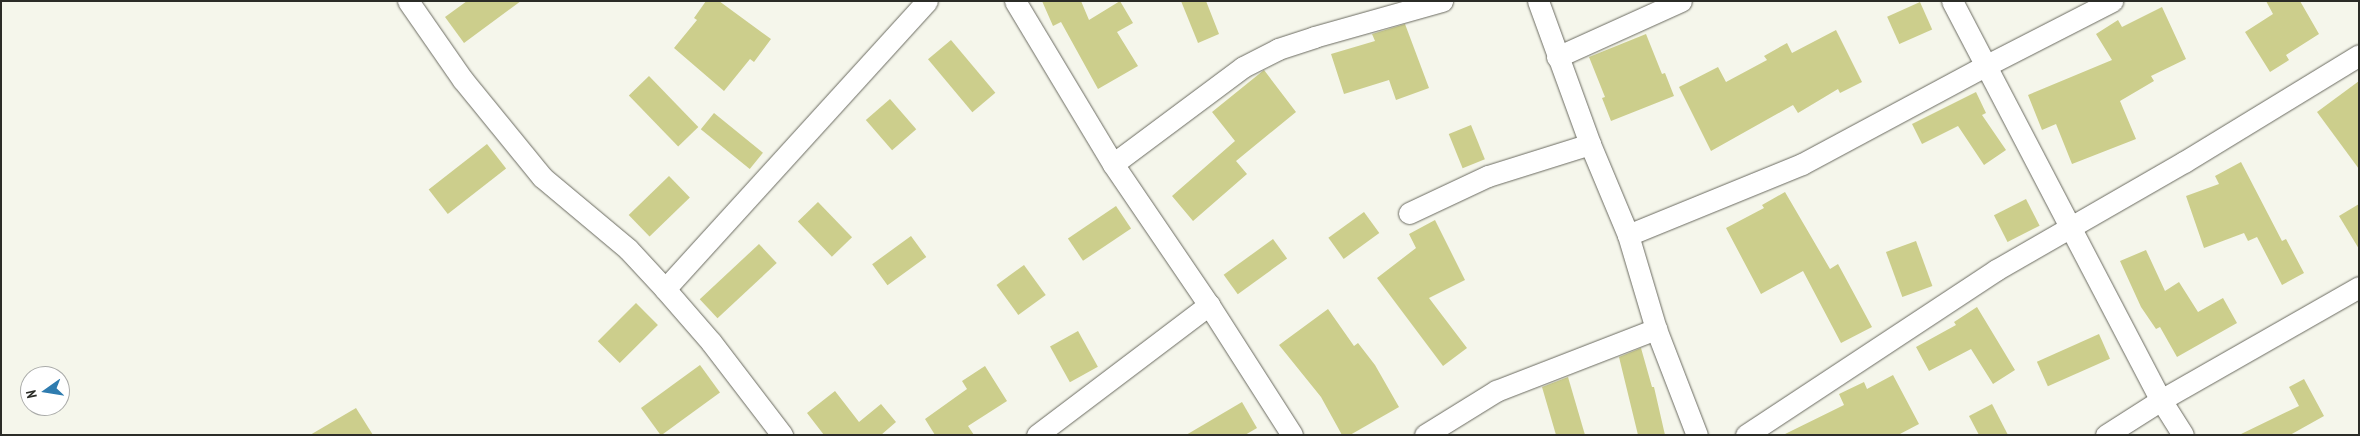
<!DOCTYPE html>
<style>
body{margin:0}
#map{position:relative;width:2360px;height:436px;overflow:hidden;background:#f5f6eb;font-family:"PT Sans Narrow",sans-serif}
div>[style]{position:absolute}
.building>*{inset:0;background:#ccce8c;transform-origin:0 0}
.roads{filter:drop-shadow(0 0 1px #6a6a60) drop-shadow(0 0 1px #6a6a60)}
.minor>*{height:21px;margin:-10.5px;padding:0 10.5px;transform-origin:10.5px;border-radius:10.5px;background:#fff}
span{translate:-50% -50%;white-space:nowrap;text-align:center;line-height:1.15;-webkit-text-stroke:4px #fff;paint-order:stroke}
.frame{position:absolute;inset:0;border:2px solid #2b2c27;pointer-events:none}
.north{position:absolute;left:20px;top:366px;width:50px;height:50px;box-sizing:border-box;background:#fff;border:1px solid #aaaba9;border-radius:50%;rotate:257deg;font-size:14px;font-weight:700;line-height:20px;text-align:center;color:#2b2c27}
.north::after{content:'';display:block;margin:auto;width:18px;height:22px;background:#2f7caf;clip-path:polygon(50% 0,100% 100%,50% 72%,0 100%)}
</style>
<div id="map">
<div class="building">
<div style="clip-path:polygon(467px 1px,521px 1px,464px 43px,445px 17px)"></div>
<div style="clip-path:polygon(706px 1px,719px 1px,771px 39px,754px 62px,750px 59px,724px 91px,674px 48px,697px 20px,694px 18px)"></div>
<div style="clip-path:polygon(1042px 1px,1081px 1px,1089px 20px,1120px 1px,1133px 23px,1117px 32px,1138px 66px,1098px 89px,1061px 22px,1053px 26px)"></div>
<div style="clip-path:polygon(1181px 1px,1206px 1px,1219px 34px,1198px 43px)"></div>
<div style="clip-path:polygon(2266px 1px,2300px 1px,2319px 34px,2286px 55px,2289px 60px,2270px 72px,2245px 32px,2273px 14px)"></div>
<div style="left:1920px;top:2px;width:30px;height:36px;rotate:66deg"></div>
<div style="clip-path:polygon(2162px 7px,2186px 59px,2151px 76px,2154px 81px,2120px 101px,2136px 139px,2072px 164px,2056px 124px,2042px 130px,2028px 95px,2112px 60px,2096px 34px,2118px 20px,2122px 27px)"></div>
<div style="clip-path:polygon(1405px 24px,1429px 88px,1396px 100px,1389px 80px,1344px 94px,1331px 54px,1375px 41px,1372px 34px)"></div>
<div style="clip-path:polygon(1836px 30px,1862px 82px,1840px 93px,1838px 89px,1798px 113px,1793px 105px,1711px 151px,1679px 87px,1718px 67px,1726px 82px,1767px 60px,1764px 56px,1787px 43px,1792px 53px)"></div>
<div style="clip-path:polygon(1646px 34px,1662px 74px,1665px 73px,1674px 96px,1611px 121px,1602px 98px,1605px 97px,1589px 57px)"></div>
<div style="left:951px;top:40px;width:69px;height:30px;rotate:50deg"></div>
<div style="clip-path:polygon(1264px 70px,1296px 112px,1236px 161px,1247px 174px,1193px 221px,1172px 196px,1235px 141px,1212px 112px)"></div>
<div style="left:649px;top:76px;width:71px;height:28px;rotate:46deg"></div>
<div style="clip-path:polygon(2359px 81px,2359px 169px,2317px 112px)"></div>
<div style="clip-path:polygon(1976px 92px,1986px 113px,1982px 115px,2006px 150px,1984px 165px,1958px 126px,1922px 144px,1912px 124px)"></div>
<div style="left:890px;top:99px;width:40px;height:32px;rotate:49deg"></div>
<div style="left:714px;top:113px;width:63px;height:21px;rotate:39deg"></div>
<div style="left:1471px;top:125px;width:37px;height:24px;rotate:68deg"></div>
<div style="left:487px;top:144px;width:31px;height:74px;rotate:52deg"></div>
<div style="clip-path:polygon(2241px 162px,2282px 241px,2286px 239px,2304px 273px,2282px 285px,2257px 237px,2248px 241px,2244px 233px,2204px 248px,2186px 196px,2219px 184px,2215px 176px)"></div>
<div style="left:669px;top:176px;width:30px;height:56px;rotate:46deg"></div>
<div style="clip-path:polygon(1785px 192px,1830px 269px,1838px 264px,1872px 327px,1841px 343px,1803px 271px,1761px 294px,1726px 228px,1764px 208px,1762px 205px)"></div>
<div style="left:2026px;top:199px;width:30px;height:36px;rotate:63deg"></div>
<div style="left:818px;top:202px;width:49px;height:28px;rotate:46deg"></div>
<div style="clip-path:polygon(2359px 204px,2359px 249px,2339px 216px)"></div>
<div style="left:1116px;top:206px;width:27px;height:58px;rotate:56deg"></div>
<div style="left:1364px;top:212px;width:26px;height:44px;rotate:54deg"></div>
<div style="clip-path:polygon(1435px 220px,1465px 280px,1429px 298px,1467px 348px,1443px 366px,1377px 278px,1416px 248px,1409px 234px)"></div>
<div style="left:911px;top:236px;width:26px;height:48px;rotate:54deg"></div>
<div style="left:1273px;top:239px;width:24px;height:61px;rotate:54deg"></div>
<div style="left:1916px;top:241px;width:48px;height:32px;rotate:70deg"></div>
<div style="left:759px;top:244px;width:26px;height:81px;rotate:47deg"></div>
<div style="clip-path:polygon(2146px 250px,2165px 291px,2179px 282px,2198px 312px,2223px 298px,2237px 323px,2177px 357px,2160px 327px,2156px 329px,2141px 307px,2120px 261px)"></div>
<div style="left:1024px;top:265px;width:37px;height:34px;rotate:54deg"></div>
<div style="left:636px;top:303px;width:31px;height:54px;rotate:45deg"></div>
<div style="clip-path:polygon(1977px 307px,2015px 370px,1993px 384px,1971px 349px,1929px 371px,1916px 347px,1956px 325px,1954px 322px)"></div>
<div style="clip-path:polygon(1328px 309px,1354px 346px,1358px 343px,1375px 365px,1399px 407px,1350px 435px,1342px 435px,1321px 397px,1279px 345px)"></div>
<div style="left:1078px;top:331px;width:41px;height:32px;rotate:61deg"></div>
<div style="left:2099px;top:334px;width:27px;height:68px;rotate:66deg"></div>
<div style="clip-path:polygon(1641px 348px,1652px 387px,1654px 387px,1665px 435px,1638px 435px,1619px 357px)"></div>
<div style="left:700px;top:365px;width:34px;height:73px;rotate:54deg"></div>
<div style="clip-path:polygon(985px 366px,1007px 401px,968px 426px,974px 435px,935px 435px,925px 419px,967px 389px,962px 381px)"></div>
<div style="clip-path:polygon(1893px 375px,1919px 424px,1898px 435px,1783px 435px,1844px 405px,1839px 394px,1864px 382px,1867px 389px)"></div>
<div style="clip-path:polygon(1568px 377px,1585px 435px,1556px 435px,1542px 387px)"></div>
<div style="clip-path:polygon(2304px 379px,2324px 416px,2290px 435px,2239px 435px,2299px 406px,2289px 387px)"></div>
<div style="clip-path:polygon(835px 391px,859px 422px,881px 404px,896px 422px,881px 435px,824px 435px,807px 413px)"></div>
<div style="clip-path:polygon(1242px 402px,1257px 428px,1245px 435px,1186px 435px)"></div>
<div style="clip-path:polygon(1992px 404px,2008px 435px,1979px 435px,1969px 416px)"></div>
<div style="clip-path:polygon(356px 408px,373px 435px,310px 435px)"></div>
</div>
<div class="roads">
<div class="minor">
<div style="left:408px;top:1px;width:96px;rotate:55.2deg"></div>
<div style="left:463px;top:80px;width:125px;rotate:50.8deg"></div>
<div style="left:542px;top:177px;width:112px;rotate:39.9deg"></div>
<div style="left:628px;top:249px;width:54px;rotate:47.2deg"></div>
<div style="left:665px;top:289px;width:70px;rotate:49deg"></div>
<div style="left:711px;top:342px;width:117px;rotate:52.6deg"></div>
<div style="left:1015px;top:1px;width:190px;rotate:59deg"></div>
<div style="left:1113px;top:164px;width:171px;rotate:55.8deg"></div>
<div style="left:1209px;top:305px;width:154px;rotate:57.4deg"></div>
<div style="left:1538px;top:1px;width:152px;rotate:70deg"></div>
<div style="left:1590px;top:144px;width:99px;rotate:67.3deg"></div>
<div style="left:1628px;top:235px;width:98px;rotate:73.4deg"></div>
<div style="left:1656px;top:329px;width:114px;rotate:68.9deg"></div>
<div style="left:1952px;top:1px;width:450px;rotate:62.4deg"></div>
<div style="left:2161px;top:400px;width:41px;rotate:57.8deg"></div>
<div style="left:1557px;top:57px;width:136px;rotate:-24.3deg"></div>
<div style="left:1113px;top:164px;width:162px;rotate:-36.7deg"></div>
<div style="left:1243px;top:67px;width:39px;rotate:-27deg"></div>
<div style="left:1278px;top:49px;width:38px;rotate:-18deg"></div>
<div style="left:1314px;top:37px;width:133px;rotate:-15.7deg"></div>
<div style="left:1409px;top:213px;width:87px;rotate:-25.1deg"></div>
<div style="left:1488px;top:176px;width:107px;rotate:-17.4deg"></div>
<div style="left:1628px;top:235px;width:188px;rotate:-22.2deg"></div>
<div style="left:1802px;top:164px;width:208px;rotate:-28.2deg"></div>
<div style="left:1985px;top:66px;width:143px;rotate:-27.1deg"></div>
<div style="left:665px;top:289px;width:389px;rotate:-47.7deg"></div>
<div style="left:1037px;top:435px;width:216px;rotate:-37.1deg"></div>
<div style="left:1425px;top:435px;width:84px;rotate:-31.8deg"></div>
<div style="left:1496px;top:391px;width:172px;rotate:-21.2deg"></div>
<div style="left:1746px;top:435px;width:300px;rotate:-33.4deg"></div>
<div style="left:1996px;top:270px;width:217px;rotate:-29.9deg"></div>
<div style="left:2184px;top:162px;width:205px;rotate:-31.4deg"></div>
<div style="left:2106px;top:435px;width:65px;rotate:-32.5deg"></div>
<div style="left:2161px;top:400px;width:228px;rotate:-29.7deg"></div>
</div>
</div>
<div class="frame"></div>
<div class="north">N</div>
</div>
